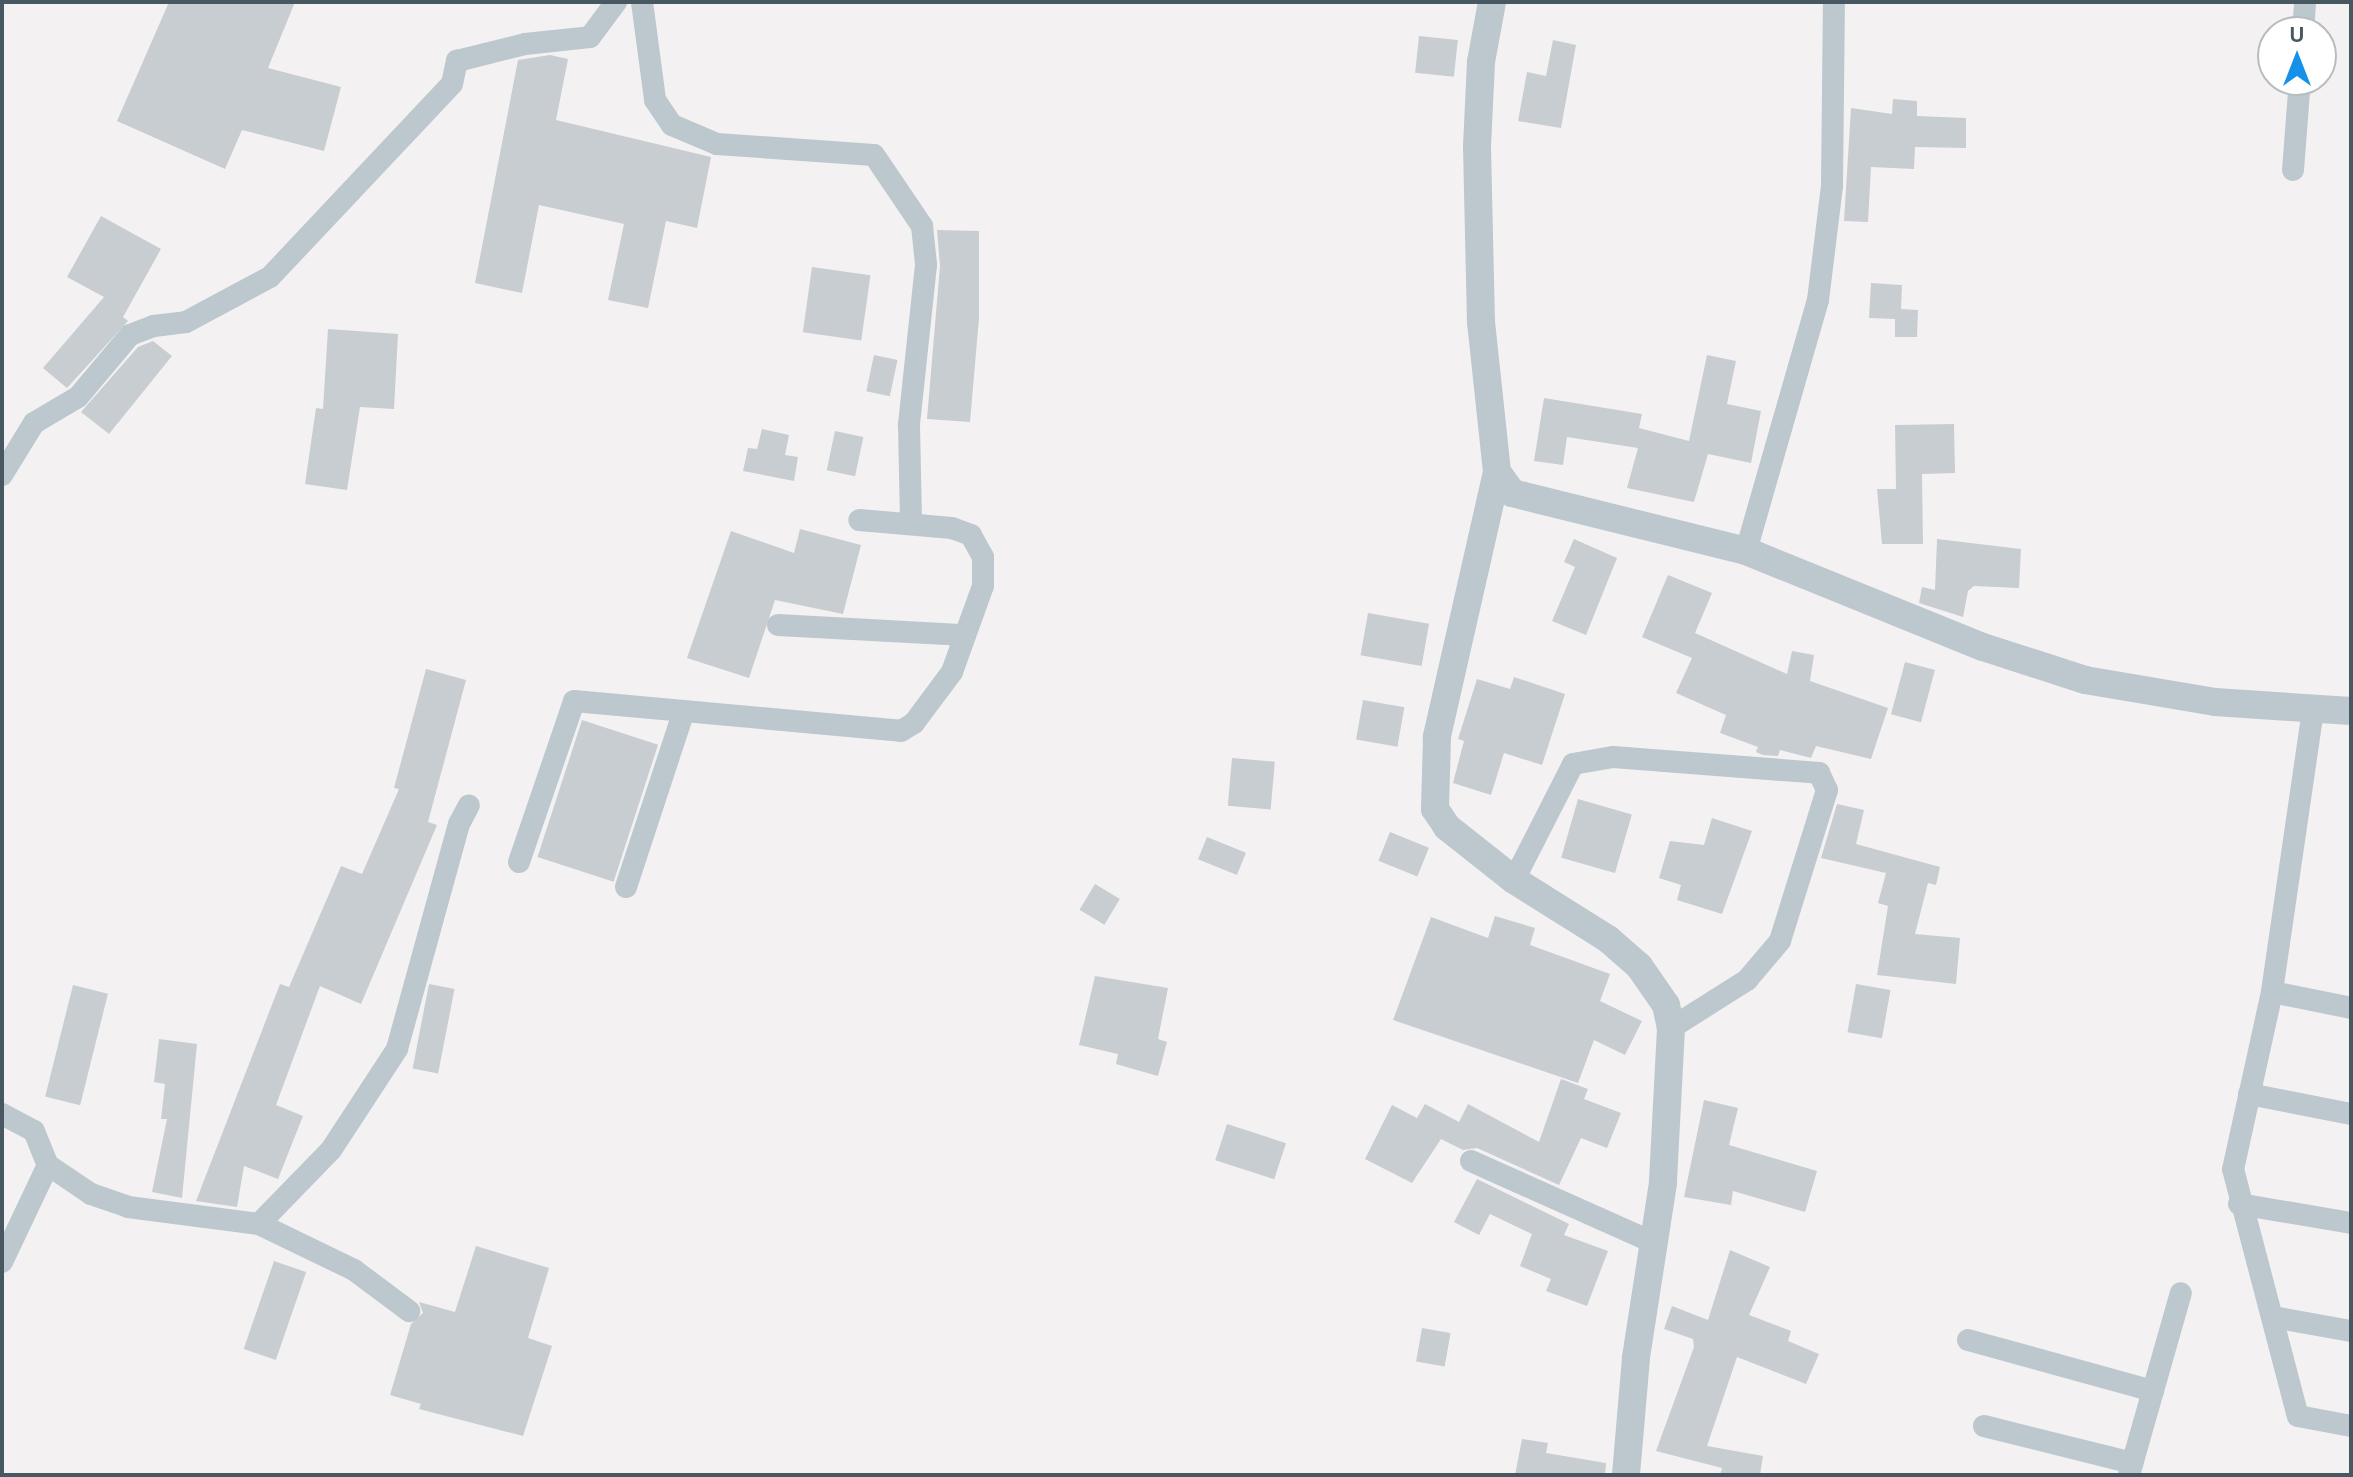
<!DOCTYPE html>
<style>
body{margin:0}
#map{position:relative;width:2353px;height:1477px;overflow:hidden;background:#f4f1f2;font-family:"Space Grotesk",sans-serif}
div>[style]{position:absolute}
.building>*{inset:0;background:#c8cdd1;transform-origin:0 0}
.minor>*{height:22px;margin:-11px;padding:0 11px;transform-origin:11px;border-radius:11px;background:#bcc8ce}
.tertiary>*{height:28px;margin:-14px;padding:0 14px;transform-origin:14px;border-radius:14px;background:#bcc8ce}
span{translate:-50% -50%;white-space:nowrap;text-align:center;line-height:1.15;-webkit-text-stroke:7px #fff;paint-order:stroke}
.frame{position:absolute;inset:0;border:4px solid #485860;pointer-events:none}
.north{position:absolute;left:2257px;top:16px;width:80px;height:80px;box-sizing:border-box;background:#fff;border:2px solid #b6bcbf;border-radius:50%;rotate:0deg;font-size:22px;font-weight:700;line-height:32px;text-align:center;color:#485860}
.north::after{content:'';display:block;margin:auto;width:28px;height:36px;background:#1591ea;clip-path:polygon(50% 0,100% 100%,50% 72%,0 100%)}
</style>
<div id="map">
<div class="building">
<div style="clip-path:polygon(169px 2px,295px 2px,268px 68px,341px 87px,324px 151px,242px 130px,225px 169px,117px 121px)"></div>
<div style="left:1419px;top:36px;width:39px;height:37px;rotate:6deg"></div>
<div style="clip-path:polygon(1553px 40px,1576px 45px,1561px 128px,1518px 121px,1527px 72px,1546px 76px)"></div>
<div style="clip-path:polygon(550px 55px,568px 59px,556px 120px,711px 157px,697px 228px,666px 221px,648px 308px,608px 300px,624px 224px,539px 205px,522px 293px,475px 283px,518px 60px)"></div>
<div style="clip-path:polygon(1893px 99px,1917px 101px,1917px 116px,1966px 118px,1966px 148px,1915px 147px,1914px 169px,1871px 167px,1868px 222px,1844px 221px,1851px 108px,1892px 114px)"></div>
<div style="clip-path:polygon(101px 216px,161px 249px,123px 317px,128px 321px,67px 388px,43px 368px,104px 297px,67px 277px)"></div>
<div style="clip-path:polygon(937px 230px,979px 231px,979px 318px,970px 422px,927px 419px,940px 266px)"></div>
<div style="left:812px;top:267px;width:59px;height:66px;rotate:8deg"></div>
<div style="clip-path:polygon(1871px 283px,1902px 285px,1901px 309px,1918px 310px,1917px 337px,1895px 337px,1895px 319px,1869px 318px)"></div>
<div style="clip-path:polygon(328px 329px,398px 334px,394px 409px,360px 407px,347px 490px,305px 484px,316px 408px,323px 409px)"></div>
<div style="clip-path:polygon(153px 341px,172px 356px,109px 434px,81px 412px,138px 347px)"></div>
<div style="left:874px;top:355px;width:24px;height:37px;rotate:12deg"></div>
<div style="clip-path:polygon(1707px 355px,1736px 361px,1727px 404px,1761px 411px,1751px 463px,1708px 454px,1694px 502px,1627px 488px,1638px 448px,1567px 437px,1563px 465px,1534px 461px,1544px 398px,1642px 414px,1639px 428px,1689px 441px)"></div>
<div style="clip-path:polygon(1954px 424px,1955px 473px,1922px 474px,1923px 544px,1882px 544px,1877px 489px,1896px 489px,1895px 425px)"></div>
<div style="clip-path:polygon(762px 429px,789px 435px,785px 455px,798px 457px,794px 481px,743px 471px,748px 448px,757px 449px)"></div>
<div style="left:835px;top:431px;width:29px;height:40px;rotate:12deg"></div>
<div style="clip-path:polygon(800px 529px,861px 545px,843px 614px,775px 600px,749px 678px,687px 658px,731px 531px,794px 553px)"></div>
<div style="clip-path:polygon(1574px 539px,1617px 558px,1586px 635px,1552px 621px,1575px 567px,1564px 562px)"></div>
<div style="clip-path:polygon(1937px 539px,2021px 549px,2019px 588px,1974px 586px,1968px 591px,1963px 617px,1919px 603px,1922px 587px,1935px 590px)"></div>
<div style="clip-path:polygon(1668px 575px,1712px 593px,1695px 633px,1787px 674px,1792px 651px,1814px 655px,1810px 681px,1888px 708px,1871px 759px,1816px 746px,1811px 758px,1780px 750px,1778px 756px,1763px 755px,1756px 752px,1758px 747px,1720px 733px,1726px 715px,1676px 693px,1692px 658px,1642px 637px)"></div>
<div style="left:1368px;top:613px;width:62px;height:43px;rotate:10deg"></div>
<div style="left:1905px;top:662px;width:31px;height:54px;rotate:15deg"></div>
<div style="clip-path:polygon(426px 669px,466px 680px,428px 822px,437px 825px,361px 1004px,320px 986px,276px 1105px,303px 1116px,278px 1179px,244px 1166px,237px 1207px,196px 1201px,280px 984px,289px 987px,341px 866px,362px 874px,399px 789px,394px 788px)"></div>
<div style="clip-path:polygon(1514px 677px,1565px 694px,1542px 765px,1504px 753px,1491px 795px,1453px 783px,1464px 741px,1458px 739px,1477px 679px,1510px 689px)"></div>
<div style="left:1363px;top:700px;width:42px;height:40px;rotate:10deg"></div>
<div style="left:582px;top:720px;width:80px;height:144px;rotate:18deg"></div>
<div style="left:1232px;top:758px;width:43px;height:48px;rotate:5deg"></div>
<div style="left:1578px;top:799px;width:56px;height:61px;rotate:16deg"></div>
<div style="clip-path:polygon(1837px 804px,1864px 810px,1856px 844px,1940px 867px,1936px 885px,1928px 883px,1915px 934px,1960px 938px,1956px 984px,1877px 975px,1888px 906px,1878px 903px,1886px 873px,1821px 858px)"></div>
<div style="clip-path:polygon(1712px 818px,1752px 831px,1722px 914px,1677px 900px,1681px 885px,1659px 878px,1670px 841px,1704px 845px)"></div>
<div style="left:1390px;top:832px;width:42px;height:31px;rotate:22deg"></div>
<div style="left:1207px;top:837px;width:42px;height:24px;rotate:22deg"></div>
<div style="left:1095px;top:884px;width:29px;height:30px;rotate:31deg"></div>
<div style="clip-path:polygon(1495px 916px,1535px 928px,1530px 945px,1610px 974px,1600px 1001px,1642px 1021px,1625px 1055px,1594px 1040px,1578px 1083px,1393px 1020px,1431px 917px,1488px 938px)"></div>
<div style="clip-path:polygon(1095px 976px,1168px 988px,1158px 1039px,1167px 1042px,1158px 1076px,1116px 1064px,1118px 1054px,1079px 1045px)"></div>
<div style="left:429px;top:984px;width:26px;height:86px;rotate:11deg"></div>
<div style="left:1856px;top:984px;width:35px;height:49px;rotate:10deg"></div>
<div style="left:73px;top:985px;width:36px;height:115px;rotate:14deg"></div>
<div style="clip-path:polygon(159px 1039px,197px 1044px,182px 1198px,152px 1192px,167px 1119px,161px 1119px,165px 1084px,154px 1082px)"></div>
<div style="clip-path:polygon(1561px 1079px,1588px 1089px,1584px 1099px,1621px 1113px,1607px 1148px,1581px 1138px,1559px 1185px,1477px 1148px,1463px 1150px,1441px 1139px,1412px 1183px,1365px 1159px,1392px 1105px,1417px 1118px,1425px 1104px,1459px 1122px,1468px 1104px,1539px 1142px)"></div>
<div style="clip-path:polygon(1704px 1100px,1738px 1108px,1729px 1145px,1817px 1171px,1805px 1212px,1733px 1191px,1731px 1205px,1684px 1197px)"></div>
<div style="left:1227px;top:1124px;width:62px;height:38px;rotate:18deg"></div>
<div style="clip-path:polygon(1477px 1179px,1569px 1224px,1564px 1235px,1608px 1251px,1587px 1306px,1546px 1291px,1551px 1279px,1520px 1266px,1532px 1234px,1490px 1214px,1479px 1235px,1454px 1222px)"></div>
<div style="clip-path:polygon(476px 1246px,549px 1268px,528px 1338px,552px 1346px,523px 1436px,419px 1409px,421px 1404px,390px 1395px,411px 1324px,423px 1313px,419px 1302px,455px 1312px)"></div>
<div style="clip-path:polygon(1730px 1250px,1770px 1267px,1749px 1315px,1791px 1331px,1788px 1341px,1819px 1354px,1806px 1384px,1737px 1357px,1707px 1446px,1763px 1456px,1760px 1475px,1720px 1475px,1722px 1468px,1656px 1451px,1694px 1347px,1693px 1339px,1664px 1329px,1672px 1306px,1708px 1320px)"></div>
<div style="left:274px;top:1261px;width:34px;height:93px;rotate:19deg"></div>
<div style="left:1422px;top:1328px;width:29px;height:34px;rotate:10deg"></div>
<div style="clip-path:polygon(1522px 1439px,1548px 1443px,1546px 1453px,1606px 1463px,1605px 1475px,1515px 1475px)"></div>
</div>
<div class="minor">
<div style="left:642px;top:2px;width:99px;rotate:82.4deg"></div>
<div style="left:655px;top:100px;width:30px;rotate:56deg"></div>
<div style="left:672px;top:125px;width:49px;rotate:22.9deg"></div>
<div style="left:717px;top:144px;width:157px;rotate:4deg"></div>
<div style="left:874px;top:155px;width:86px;rotate:55.9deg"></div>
<div style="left:922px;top:226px;width:39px;rotate:84deg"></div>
<div style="left:926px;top:265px;width:161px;rotate:96.1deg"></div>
<div style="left:909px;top:425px;width:99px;rotate:88.8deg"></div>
<div style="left:2303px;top:32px;width:30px;rotate:-86deg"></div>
<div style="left:2293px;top:170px;width:90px;rotate:-85.6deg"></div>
<div style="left:2px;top:475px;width:61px;rotate:-58.4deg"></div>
<div style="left:34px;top:423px;width:51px;rotate:-30.6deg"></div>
<div style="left:78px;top:397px;width:81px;rotate:-50deg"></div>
<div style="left:130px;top:335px;width:26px;rotate:-21deg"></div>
<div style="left:154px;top:326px;width:32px;rotate:-7deg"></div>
<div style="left:186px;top:322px;width:95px;rotate:-28.2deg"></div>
<div style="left:270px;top:277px;width:265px;rotate:-46.7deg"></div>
<div style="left:452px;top:84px;width:24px;rotate:-78deg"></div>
<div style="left:457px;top:61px;width:70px;rotate:-14deg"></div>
<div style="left:525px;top:44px;width:65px;rotate:-6.1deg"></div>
<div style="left:590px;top:37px;width:44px;rotate:-53.4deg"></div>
<div style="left:1746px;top:551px;width:261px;rotate:-74deg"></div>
<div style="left:1818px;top:300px;width:115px;rotate:-83deg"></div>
<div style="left:1832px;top:186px;width:184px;rotate:-89.4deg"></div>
<div style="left:778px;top:625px;width:187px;rotate:3.1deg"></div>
<div style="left:2313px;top:710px;width:285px;rotate:98.3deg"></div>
<div style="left:2272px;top:992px;width:181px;rotate:102.4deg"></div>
<div style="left:2233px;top:1169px;width:255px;rotate:75.3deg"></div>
<div style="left:2298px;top:1416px;width:54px;rotate:10.7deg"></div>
<div style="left:519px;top:862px;width:170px;rotate:-71.1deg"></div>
<div style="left:574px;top:701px;width:328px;rotate:5.2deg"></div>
<div style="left:901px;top:731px;width:15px;rotate:-32deg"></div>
<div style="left:914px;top:723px;width:64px;rotate:-53.3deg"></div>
<div style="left:952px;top:672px;width:91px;rotate:-70.2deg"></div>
<div style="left:983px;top:586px;width:29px;rotate:-90deg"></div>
<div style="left:983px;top:557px;width:25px;rotate:-119deg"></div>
<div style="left:971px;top:535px;width:20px;rotate:-160deg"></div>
<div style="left:952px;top:528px;width:93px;rotate:-175.1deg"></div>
<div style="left:1514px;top:880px;width:130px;rotate:-63deg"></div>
<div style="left:1573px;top:764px;width:41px;rotate:-9.9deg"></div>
<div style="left:1613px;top:757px;width:207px;rotate:4.4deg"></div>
<div style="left:1819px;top:773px;width:19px;rotate:65deg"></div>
<div style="left:1827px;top:790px;width:158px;rotate:107.3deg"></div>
<div style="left:1780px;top:941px;width:51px;rotate:130.2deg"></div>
<div style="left:1747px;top:980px;width:90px;rotate:147.7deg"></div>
<div style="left:626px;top:887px;width:185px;rotate:-71.8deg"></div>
<div style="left:2272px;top:992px;width:81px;rotate:11.4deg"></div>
<div style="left:2249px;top:1094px;width:104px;rotate:11.1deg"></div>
<div style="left:2px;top:1114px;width:36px;rotate:28deg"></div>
<div style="left:34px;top:1131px;width:37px;rotate:68deg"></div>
<div style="left:48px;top:1165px;width:52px;rotate:34deg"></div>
<div style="left:91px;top:1194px;width:39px;rotate:19deg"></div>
<div style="left:128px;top:1207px;width:132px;rotate:7.4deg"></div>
<div style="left:259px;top:1224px;width:103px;rotate:-45.8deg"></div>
<div style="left:331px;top:1150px;width:121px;rotate:-56.8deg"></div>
<div style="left:397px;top:1049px;width:233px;rotate:-74.6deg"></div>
<div style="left:459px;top:824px;width:21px;rotate:-62deg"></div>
<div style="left:1471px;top:1161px;width:201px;rotate:24.1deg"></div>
<div style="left:2239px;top:1204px;width:114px;rotate:9.6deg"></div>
<div style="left:259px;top:1224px;width:106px;rotate:25.8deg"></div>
<div style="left:354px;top:1270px;width:69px;rotate:36.7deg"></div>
<div style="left:2px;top:1262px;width:107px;rotate:-64.6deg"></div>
<div style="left:2273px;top:1317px;width:79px;rotate:10.2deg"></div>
<div style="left:1968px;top:1340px;width:192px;rotate:15.4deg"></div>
<div style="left:1984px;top:1426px;width:153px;rotate:14deg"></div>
<div style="left:2129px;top:1475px;width:189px;rotate:-74.1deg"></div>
</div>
<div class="tertiary">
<div style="left:1492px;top:2px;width:61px;rotate:100.4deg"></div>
<div style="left:1481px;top:62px;width:85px;rotate:92.7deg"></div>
<div style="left:1477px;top:147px;width:175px;rotate:88.7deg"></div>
<div style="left:1481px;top:322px;width:151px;rotate:83.9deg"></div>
<div style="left:1497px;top:472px;width:26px;rotate:54deg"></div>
<div style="left:1512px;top:493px;width:241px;rotate:13.9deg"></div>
<div style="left:1746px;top:551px;width:256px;rotate:22.1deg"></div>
<div style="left:1983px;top:647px;width:107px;rotate:17.9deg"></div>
<div style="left:2085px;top:680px;width:132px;rotate:9.6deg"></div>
<div style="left:2215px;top:702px;width:136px;rotate:3.8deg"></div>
<div style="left:1497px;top:472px;width:272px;rotate:102.8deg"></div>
<div style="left:1437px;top:737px;width:72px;rotate:91.6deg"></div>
<div style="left:1435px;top:809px;width:22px;rotate:56deg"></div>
<div style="left:1447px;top:827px;width:85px;rotate:38.3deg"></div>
<div style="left:1514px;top:880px;width:111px;rotate:32.1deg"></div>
<div style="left:1608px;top:939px;width:41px;rotate:41.1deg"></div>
<div style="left:1639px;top:966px;width:47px;rotate:55.3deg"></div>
<div style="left:1666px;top:1005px;width:24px;rotate:78deg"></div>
<div style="left:1671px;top:1028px;width:155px;rotate:93deg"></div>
<div style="left:1663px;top:1183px;width:177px;rotate:98.8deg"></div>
<div style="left:1636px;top:1358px;width:117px;rotate:94.9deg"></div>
</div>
<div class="frame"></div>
<div class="north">U</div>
</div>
